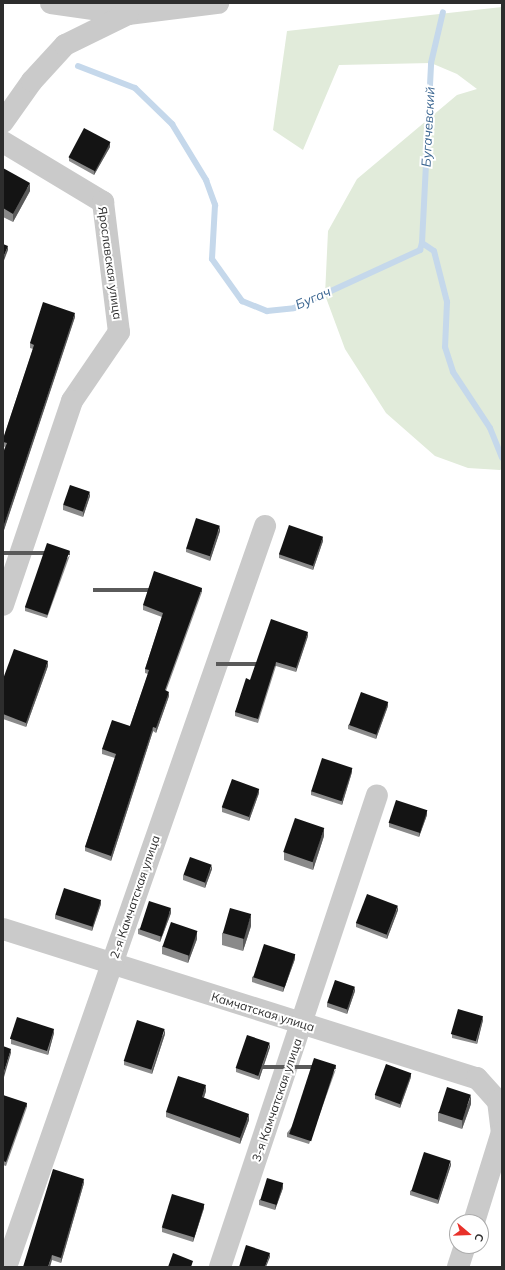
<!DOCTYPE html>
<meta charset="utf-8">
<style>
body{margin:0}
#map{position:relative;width:505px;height:1270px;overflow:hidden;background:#fff;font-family:Mulish,sans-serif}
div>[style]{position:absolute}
.green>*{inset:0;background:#e1ebda}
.stream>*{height:6px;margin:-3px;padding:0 3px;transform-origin:3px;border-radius:3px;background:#c5d8eb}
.minor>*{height:22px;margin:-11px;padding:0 11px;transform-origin:11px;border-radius:11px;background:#cacaca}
.wall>*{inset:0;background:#8a8a8a}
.shaded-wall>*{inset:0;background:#5a5a5a;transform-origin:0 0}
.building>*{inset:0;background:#141414;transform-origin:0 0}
span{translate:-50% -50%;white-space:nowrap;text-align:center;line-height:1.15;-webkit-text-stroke:4px #fff;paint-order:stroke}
.street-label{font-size:12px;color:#2d2d2d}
.water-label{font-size:13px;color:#3a6590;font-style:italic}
.frame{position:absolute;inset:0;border:4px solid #2d2d2d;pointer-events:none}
.north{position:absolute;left:449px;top:1214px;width:40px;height:40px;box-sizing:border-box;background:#fff;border:1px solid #ababab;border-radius:50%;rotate:109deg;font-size:11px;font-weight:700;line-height:16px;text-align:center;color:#2d2d2d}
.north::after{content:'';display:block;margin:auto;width:14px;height:18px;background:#e8312a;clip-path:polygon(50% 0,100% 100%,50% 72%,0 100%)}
</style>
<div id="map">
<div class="green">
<div style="clip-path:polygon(502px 7px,502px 469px,500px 470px,468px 468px,435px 456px,386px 413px,345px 349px,325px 295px,328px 231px,357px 179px,457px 95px,477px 89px,457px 74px,431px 63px,339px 65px,303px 150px,273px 130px,287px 31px)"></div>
</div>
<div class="stream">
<div style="left:78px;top:66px;width:61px;rotate:21.1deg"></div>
<div style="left:135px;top:88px;width:52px;rotate:44.2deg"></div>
<div style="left:172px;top:124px;width:66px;rotate:58.7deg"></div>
<div style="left:206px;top:180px;width:27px;rotate:70deg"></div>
<div style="left:215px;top:205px;width:54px;rotate:93.2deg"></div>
<div style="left:212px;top:259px;width:52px;rotate:54.5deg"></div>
<div style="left:242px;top:301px;width:27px;rotate:22deg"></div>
<div style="left:267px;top:311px;width:27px;rotate:-6deg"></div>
<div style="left:294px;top:308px;width:139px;rotate:-24.7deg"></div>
<div style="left:420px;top:250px;width:7px;rotate:-74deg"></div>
<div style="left:422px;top:243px;width:14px;rotate:34deg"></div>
<div style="left:434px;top:251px;width:53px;rotate:75.7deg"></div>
<div style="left:447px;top:302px;width:45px;rotate:92.5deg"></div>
<div style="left:445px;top:347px;width:26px;rotate:72deg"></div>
<div style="left:453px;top:372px;width:67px;rotate:56.5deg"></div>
<div style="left:490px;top:428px;width:32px;rotate:68deg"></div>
<div style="left:422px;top:243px;width:180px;rotate:-87.1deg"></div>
<div style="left:431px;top:63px;width:52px;rotate:-76.8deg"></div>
</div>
<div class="minor">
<div style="left:51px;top:3px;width:78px;rotate:8.1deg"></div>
<div style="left:128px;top:14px;width:91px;rotate:-7deg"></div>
<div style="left:3px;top:122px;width:50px;rotate:-54.7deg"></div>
<div style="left:32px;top:81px;width:49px;rotate:-47.5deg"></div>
<div style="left:65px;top:45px;width:70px;rotate:-26.2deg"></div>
<div style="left:3px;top:142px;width:117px;rotate:31deg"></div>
<div style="left:103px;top:202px;width:131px;rotate:83deg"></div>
<div style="left:119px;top:332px;width:83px;rotate:124.3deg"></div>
<div style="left:72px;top:401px;width:215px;rotate:108.7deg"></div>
<div style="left:3px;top:929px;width:497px;rotate:17.5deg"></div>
<div style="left:477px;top:1078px;width:31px;rotate:48deg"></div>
<div style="left:498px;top:1101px;width:31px;rotate:83deg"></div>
<div style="left:502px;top:1132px;width:94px;rotate:107.3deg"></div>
<div style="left:6px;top:1267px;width:785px;rotate:-70.73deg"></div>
<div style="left:220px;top:1267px;width:497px;rotate:-71.6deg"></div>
<div style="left:458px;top:1267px;width:22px;rotate:-72deg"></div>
</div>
<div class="wall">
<div style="clip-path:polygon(110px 147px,94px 175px,69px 161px,69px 157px)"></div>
<div style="clip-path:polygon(3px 168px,30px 191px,13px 222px,3px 217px)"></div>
<div style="clip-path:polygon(75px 317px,3px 533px,3px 453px,5px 447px,3px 446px,3px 439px,33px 349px,30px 348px,30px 343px)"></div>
<div style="clip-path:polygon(90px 496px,83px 517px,63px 510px,63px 505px)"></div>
<div style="clip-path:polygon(220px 531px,210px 561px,186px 552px,186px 548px)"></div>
<div style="clip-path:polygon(323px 541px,313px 570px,279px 558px,279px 554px)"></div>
<div style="clip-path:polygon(70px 555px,47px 618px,25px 611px,25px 607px)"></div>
<div style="clip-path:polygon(202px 592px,166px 691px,169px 696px,156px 733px,153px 731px,111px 861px,85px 851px,85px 847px,115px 758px,102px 754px,102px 749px,130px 726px,148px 674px,145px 673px,145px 669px,162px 617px,143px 610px,143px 605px)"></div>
<div style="clip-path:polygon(308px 636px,296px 672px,276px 666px,258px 723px,235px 716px,235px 712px,250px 680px)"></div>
<div style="clip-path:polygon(48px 666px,26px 727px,3px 719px,3px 679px)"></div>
<div style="clip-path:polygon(388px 706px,376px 739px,348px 729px,348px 725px)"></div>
<div style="clip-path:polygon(352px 772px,342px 805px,311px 795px,311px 791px)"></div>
<div style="clip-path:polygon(259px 793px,249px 821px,222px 812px,222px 807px)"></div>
<div style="clip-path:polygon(427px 815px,419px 837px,389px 827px,389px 823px)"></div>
<div style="clip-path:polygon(324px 836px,313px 870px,284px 860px,284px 852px)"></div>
<div style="clip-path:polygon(212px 869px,205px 888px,183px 880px,183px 875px)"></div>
<div style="clip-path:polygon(101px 904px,92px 931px,55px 919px,55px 915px)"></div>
<div style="clip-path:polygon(398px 910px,387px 939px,356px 927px,356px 923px)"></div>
<div style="clip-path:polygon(171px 913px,160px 942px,138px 934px,138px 929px)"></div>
<div style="clip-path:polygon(251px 926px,243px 951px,222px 945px,222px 933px)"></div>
<div style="clip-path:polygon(197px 939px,188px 963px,162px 954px,162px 946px)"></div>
<div style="clip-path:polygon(295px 959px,283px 992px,252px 982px,252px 977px)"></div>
<div style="clip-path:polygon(355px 991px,347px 1014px,327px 1007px,327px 1003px)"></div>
<div style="clip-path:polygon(483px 1020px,477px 1044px,452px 1038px,452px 1034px)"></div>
<div style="clip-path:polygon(54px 1033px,48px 1055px,11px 1044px,11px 1039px)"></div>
<div style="clip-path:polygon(165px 1034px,152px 1074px,124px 1065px,124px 1061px)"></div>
<div style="clip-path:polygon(270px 1047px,259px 1080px,236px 1072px,236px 1068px)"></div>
<div style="clip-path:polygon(336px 1069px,309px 1144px,287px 1137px,287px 1133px)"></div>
<div style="clip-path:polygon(411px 1077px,400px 1108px,375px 1099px,375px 1095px)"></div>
<div style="clip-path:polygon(206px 1091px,204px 1098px,249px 1120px,240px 1144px,166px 1117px,166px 1112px)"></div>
<div style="clip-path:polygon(3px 1095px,27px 1107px,6px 1166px,3px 1165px)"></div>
<div style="clip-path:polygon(471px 1104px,462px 1129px,438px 1121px,438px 1112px)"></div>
<div style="clip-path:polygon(451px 1165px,438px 1204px,410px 1195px,410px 1191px)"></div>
<div style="clip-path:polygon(84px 1183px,61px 1263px,52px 1260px,23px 1267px)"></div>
<div style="clip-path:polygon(283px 1188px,275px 1210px,259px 1205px,259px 1200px)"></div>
<div style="clip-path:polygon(204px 1208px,193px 1242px,162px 1232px,162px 1228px)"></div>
</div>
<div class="shaded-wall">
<div style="clip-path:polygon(110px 142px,110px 147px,94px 175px,94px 171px)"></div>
<div style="clip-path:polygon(30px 183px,30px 191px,13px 222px,13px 214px)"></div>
<div style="clip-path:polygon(8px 246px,8px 250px,3px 263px,3px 258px)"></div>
<div style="clip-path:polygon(75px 313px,75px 317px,3px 533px,3px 528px)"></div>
<div style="clip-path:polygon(90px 492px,90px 496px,83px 517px,83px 512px)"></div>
<div style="clip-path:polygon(220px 526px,220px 531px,210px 561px,210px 556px)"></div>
<div style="clip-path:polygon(323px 537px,323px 541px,313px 570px,313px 566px)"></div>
<div style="left:70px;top:551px;width:4px;height:67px;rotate:90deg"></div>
<div style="left:202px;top:588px;width:4px;height:109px;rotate:90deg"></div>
<div style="clip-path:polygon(308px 632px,308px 636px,296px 672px,296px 668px)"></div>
<div style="clip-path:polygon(48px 661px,48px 666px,26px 727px,26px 723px)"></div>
<div style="left:276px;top:662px;width:4px;height:60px;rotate:90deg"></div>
<div style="clip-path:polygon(169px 692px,169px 696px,156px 733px,156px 728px)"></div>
<div style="clip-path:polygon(388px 702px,388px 706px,376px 739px,376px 735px)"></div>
<div style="clip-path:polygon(153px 727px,153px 731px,111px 861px,111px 856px)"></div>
<div style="clip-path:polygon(352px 768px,352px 772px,342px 805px,342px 800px)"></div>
<div style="clip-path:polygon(259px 789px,259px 793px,249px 821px,249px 817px)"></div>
<div style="clip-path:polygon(427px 810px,427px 815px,419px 837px,419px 833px)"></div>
<div style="clip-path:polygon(324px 828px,324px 836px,313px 870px,313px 861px)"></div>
<div style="clip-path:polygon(212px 865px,212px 869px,205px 888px,205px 883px)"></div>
<div style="clip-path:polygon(101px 900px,101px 904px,92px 931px,92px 927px)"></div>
<div style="clip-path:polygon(398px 906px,398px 910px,387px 939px,387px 935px)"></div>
<div style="clip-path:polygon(171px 908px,171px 913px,160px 942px,160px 937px)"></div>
<div style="clip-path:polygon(251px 914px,251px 926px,243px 951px,243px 939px)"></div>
<div style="clip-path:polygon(197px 931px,197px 939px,188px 963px,188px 955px)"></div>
<div style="clip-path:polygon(295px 954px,295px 959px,283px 992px,283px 988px)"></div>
<div style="clip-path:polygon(355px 987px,355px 991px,347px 1014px,347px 1009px)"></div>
<div style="clip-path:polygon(483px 1016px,483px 1020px,477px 1044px,477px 1040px)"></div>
<div style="clip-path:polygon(54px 1029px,54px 1033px,48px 1055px,48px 1051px)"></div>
<div style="clip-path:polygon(165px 1029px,165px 1034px,152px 1074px,152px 1070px)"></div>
<div style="clip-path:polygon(270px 1043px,270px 1047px,259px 1080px,259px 1076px)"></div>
<div style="clip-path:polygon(11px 1049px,11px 1053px,4px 1077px,4px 1072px)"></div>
<div style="left:336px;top:1065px;width:4px;height:80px;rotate:90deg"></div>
<div style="clip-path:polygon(411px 1073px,411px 1077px,400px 1108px,400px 1104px)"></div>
<div style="clip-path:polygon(206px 1085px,206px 1091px,202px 1103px,202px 1097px)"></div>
<div style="clip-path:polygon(471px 1095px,471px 1104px,462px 1129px,462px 1121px)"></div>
<div style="left:27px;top:1103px;width:4px;height:63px;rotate:90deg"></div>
<div style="clip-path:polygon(249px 1114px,249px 1120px,240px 1144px,240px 1138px)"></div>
<div style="clip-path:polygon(451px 1161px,451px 1165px,438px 1204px,438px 1200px)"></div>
<div style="clip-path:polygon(84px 1179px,84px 1183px,61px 1263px,61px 1258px)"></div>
<div style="clip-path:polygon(283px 1183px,283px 1188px,275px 1210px,275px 1206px)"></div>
<div style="clip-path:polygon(204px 1204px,204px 1208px,193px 1242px,193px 1237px)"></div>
<div style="clip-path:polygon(270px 1253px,270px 1257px,266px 1267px,265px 1267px)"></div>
<div style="clip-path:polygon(52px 1255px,52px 1260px,50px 1267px,48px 1267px)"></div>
</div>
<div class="building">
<div style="left:84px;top:128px;width:30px;height:33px;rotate:28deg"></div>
<div style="clip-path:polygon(3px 168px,30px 183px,13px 214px,3px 208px)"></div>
<div style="clip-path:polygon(3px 244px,8px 246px,3px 258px)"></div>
<div style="clip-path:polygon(43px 302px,75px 313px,3px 528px,3px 453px,7px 443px,3px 442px,3px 439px,34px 345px,30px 343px)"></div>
<div style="left:70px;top:485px;width:21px;height:21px;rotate:19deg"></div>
<div style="left:196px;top:518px;width:25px;height:32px;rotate:18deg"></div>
<div style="left:289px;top:525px;width:36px;height:31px;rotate:19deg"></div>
<div style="left:47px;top:543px;width:24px;height:68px;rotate:19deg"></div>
<div style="clip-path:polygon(154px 571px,202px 588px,165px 690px,169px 692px,156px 728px,153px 727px,111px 856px,85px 847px,116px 754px,102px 749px,112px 720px,130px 726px,149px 670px,145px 669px,163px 613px,143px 605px)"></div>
<div style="clip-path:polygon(271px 619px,308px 632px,296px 668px,276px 662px,258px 719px,235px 712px,246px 678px,250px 680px)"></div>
<div style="clip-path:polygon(14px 649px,48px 661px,26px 723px,3px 714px,3px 679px)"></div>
<div style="left:361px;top:692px;width:29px;height:35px;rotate:20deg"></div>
<div style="left:322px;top:758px;width:32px;height:35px;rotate:18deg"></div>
<div style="left:232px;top:779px;width:29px;height:30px;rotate:20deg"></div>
<div style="left:396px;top:800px;width:33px;height:24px;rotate:18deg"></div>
<div style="left:295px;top:818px;width:31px;height:36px;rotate:19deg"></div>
<div style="left:190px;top:857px;width:23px;height:19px;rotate:20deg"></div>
<div style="left:64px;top:888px;width:39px;height:28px;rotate:18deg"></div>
<div style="left:367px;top:894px;width:33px;height:31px;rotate:21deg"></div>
<div style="left:149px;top:901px;width:23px;height:30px;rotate:18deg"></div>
<div style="left:230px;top:908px;width:22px;height:26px;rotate:16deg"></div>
<div style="left:171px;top:922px;width:28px;height:26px;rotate:19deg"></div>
<div style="left:264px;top:944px;width:33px;height:35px;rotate:18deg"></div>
<div style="left:335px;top:980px;width:21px;height:24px;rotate:19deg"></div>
<div style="left:458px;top:1009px;width:26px;height:26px;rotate:16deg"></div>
<div style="left:17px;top:1017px;width:39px;height:23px;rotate:18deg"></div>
<div style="left:137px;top:1020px;width:29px;height:43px;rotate:18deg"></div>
<div style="left:247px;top:1035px;width:24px;height:35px;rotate:19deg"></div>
<div style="clip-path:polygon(3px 1046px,11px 1049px,4px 1072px,3px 1072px)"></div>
<div style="left:314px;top:1058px;width:23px;height:80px;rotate:18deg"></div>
<div style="left:386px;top:1064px;width:27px;height:33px;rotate:20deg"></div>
<div style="clip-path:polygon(178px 1076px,206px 1085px,202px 1097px,249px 1114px,240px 1138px,166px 1112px)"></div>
<div style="left:447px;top:1087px;width:25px;height:27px;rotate:18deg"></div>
<div style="clip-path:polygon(3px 1095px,27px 1103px,6px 1162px,3px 1161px)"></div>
<div style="left:424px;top:1152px;width:28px;height:41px;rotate:18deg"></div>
<div style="clip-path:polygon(53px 1169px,84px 1179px,61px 1258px,52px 1255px,48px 1267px,23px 1267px)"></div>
<div style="left:267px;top:1178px;width:17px;height:23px;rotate:17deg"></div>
<div style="left:172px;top:1194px;width:34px;height:35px;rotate:17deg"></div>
<div style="clip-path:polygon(246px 1245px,270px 1253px,265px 1267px,239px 1267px)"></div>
<div style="clip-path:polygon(173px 1253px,193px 1261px,191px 1267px,168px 1267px)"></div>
</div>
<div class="street-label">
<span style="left:110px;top:263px;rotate:82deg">Ярославская улица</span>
<span style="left:135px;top:897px;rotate:-71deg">2-я Камчатская улица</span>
<span style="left:263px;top:1012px;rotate:17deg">Камчатская улица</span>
<span style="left:277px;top:1100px;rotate:-71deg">3-я Камчатская улица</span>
</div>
<div class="water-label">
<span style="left:428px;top:127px;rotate:-87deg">Бугачевский</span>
<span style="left:313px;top:298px;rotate:-23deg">Бугач</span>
</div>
<div class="frame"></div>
<div class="north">С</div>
</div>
